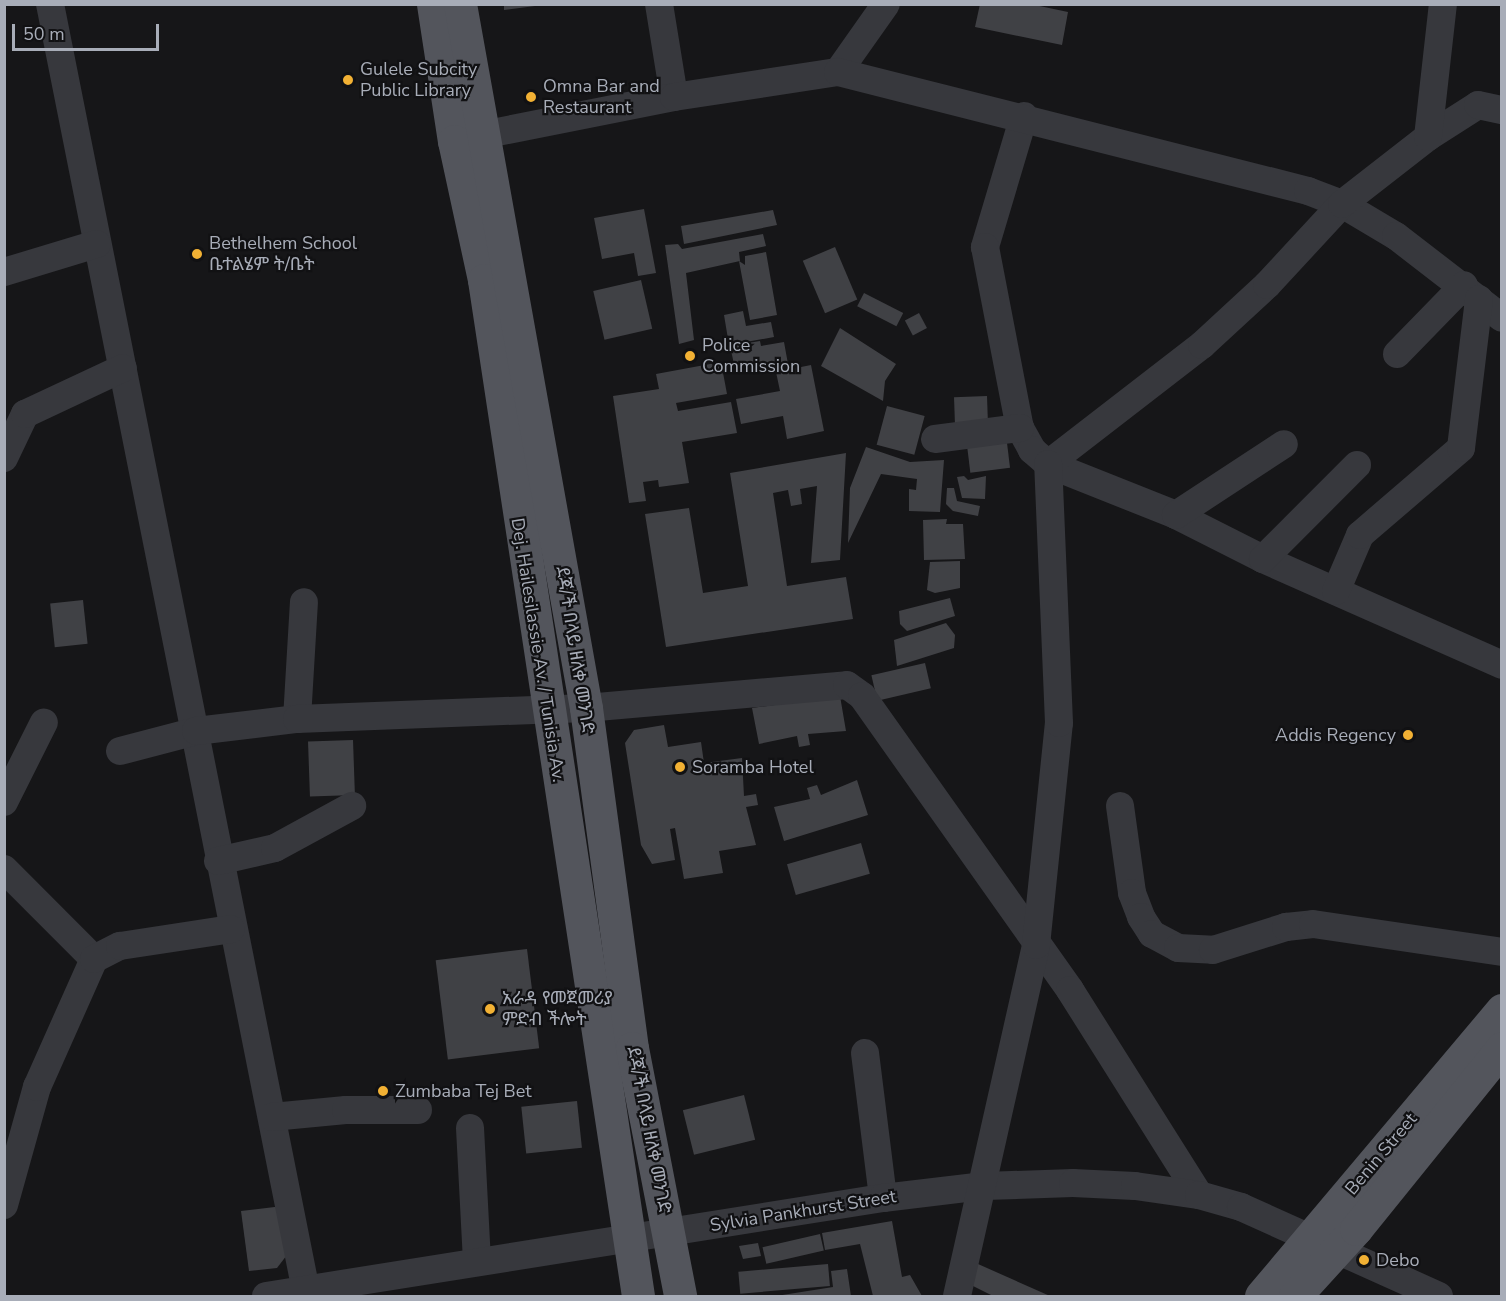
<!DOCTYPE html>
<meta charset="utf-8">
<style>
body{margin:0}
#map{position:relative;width:1506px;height:1301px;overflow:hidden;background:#161618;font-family:"Nunito Sans","Noto Sans Ethiopic",sans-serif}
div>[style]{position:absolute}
.building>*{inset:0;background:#404145;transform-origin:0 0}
.minor>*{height:28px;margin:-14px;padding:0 14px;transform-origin:14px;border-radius:14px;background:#37383d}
.major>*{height:33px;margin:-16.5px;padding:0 16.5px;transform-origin:16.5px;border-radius:16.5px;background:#53555c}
.dots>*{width:16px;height:16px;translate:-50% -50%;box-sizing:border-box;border:3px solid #111113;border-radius:50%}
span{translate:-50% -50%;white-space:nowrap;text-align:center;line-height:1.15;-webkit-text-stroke:4.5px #111113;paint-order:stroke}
.poi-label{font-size:18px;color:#a8adb8}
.left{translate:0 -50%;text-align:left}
.right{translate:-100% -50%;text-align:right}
.street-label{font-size:18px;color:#a8adb8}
.frame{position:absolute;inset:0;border:6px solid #a8adb8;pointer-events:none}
.scale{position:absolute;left:12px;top:24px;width:147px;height:27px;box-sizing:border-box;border:3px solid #a8adb8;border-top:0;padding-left:8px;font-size:18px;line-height:21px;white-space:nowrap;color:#a8adb8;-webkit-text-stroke:4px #111113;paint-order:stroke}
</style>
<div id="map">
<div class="building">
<div style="clip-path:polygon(504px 4px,534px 4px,535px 6px,504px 10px)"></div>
<div style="clip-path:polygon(980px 4px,1030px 4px,1068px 12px,1062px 45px,975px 27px)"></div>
<div style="clip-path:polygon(644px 209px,656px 273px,638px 276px,634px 253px,602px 259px,594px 218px)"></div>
<div style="clip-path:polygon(773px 210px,777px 225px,684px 244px,681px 226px)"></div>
<div style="clip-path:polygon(763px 234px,766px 246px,739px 252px,740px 261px,686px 273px,694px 340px,679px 344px,665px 245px,678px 244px,682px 249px)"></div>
<div style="left:835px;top:247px;width:57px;height:35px;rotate:67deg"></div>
<div style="clip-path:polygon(766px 252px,777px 315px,750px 320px,739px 261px,745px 265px,745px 256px)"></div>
<div style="left:641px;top:280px;width:50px;height:49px;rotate:77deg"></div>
<div style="left:864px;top:293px;width:44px;height:15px;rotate:27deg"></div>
<div style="clip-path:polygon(743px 311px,746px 326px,771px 322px,774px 337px,729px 345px,724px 315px)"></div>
<div style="left:919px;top:313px;width:17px;height:16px;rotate:62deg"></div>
<div style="clip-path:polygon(840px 328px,896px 364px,885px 381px,883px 401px,821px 366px)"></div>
<div style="clip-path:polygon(760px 341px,761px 346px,784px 342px,788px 364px,736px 373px,730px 346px)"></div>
<div style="clip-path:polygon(721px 362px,727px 394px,676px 403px,678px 411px,731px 402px,737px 433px,682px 442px,689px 483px,659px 487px,658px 480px,643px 482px,646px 501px,629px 503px,613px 396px,659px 389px,656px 374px)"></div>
<div style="clip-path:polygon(811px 365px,824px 431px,787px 439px,783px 416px,741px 424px,736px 399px,780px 391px,776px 372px)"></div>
<div style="left:987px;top:396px;width:36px;height:33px;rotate:88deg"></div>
<div style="left:887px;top:406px;width:39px;height:40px;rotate:15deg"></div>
<div style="left:1007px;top:443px;width:25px;height:40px;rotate:83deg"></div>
<div style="clip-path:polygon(866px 447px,910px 462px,944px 460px,940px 512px,909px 511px,909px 489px,916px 490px,917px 479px,881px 474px,848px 543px,850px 488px)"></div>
<div style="clip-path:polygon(846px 453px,840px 560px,811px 563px,817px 486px,800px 489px,802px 504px,791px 506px,788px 490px,773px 493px,787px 586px,846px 577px,853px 619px,666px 647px,645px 514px,689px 508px,703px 593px,748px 586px,730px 473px)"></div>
<div style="clip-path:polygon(964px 476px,968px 480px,986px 476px,985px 499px,962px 498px,957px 477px)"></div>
<div style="clip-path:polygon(947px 488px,954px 488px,957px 501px,980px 506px,978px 516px,953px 511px,946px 504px)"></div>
<div style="clip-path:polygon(947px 519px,946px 524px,963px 524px,965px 559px,924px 560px,923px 520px)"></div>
<div style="clip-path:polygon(960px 561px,960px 588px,935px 593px,927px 590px,930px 562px)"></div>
<div style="clip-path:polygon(950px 598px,955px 616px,907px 631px,900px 624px,899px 611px)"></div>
<div style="left:83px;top:600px;width:44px;height:33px;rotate:84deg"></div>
<div style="clip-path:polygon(946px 623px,955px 635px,954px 648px,897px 666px,894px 640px)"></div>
<div style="left:925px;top:663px;width:26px;height:55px;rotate:77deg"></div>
<div style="clip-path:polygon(840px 696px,846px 731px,808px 734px,810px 745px,799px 747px,797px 736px,759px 744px,752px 708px)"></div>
<div style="clip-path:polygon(664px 725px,668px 747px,701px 742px,704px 763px,742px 758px,744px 796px,756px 794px,758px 805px,746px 807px,756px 845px,719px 851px,723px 873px,684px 879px,675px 828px,670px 829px,675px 860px,652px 864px,641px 845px,625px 743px,634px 730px)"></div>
<div style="left:353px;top:740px;width:55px;height:45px;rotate:88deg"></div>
<div style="clip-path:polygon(857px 780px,868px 815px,784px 841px,774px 807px,810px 799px,807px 788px,817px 785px,821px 795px)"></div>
<div style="left:861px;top:843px;width:32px;height:77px;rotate:74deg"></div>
<div style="left:527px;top:949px;width:100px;height:92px;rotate:83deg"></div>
<div style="left:744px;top:1095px;width:46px;height:63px;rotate:76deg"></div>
<div style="left:577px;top:1101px;width:47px;height:56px;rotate:84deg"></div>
<div style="clip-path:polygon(283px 1206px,290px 1251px,277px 1268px,249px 1271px,241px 1211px)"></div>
<div style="clip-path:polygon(892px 1221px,902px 1277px,910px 1275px,922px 1296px,873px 1296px,860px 1244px,825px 1250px,822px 1233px)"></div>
<div style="left:820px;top:1234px;width:17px;height:59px;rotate:77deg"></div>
<div style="clip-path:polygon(758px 1243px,761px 1256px,743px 1259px,739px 1246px)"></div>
<div style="left:828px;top:1264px;width:22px;height:90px;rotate:85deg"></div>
<div style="clip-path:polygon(978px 1264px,1050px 1296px,993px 1296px,971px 1285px)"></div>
<div style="clip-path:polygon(847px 1269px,851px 1296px,776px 1296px,833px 1287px,831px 1271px)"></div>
</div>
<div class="minor">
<div style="left:50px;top:4px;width:1317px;rotate:78.75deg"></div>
<div style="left:659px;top:4px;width:94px;rotate:80.8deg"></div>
<div style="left:838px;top:72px;width:83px;rotate:-54.8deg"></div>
<div style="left:1024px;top:116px;width:137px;rotate:106.6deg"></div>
<div style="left:985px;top:247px;width:184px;rotate:79.1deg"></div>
<div style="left:1020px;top:428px;width:25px;rotate:61deg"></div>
<div style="left:1032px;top:450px;width:21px;rotate:41deg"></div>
<div style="left:1048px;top:464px;width:138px;rotate:21.7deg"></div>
<div style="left:1176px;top:515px;width:97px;rotate:26.8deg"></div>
<div style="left:1263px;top:559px;width:261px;rotate:23.9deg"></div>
<div style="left:1428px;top:137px;width:59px;rotate:-32.6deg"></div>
<div style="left:1478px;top:105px;width:25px;rotate:12deg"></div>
<div style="left:462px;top:139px;width:216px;rotate:-11.2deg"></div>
<div style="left:674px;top:97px;width:166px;rotate:-8.7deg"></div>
<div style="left:838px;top:72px;width:485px;rotate:14.2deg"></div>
<div style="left:1308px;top:191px;width:36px;rotate:21deg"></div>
<div style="left:1342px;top:204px;width:63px;rotate:30.7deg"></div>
<div style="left:1396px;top:236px;width:134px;rotate:37.7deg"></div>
<div style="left:4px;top:272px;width:97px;rotate:-16.8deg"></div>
<div style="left:1397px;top:354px;width:96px;rotate:-45.8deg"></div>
<div style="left:935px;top:439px;width:86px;rotate:-7.4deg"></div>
<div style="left:4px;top:458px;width:49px;rotate:-64.5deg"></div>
<div style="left:25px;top:414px;width:108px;rotate:-25.1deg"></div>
<div style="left:1048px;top:464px;width:195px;rotate:-37.7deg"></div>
<div style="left:1202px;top:345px;width:88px;rotate:-42.7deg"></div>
<div style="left:1267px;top:285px;width:110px;rotate:-47.2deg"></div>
<div style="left:1342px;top:204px;width:109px;rotate:-37.9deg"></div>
<div style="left:1428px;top:137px;width:134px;rotate:-83.6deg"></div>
<div style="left:1176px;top:515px;width:129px;rotate:-33.3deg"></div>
<div style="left:1263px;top:559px;width:133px;rotate:-45deg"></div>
<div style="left:1336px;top:591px;width:61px;rotate:-66.8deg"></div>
<div style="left:1360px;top:535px;width:133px;rotate:-40.7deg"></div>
<div style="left:1461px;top:448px;width:150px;rotate:-83.1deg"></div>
<div style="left:297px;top:719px;width:117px;rotate:-86.6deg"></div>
<div style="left:120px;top:751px;width:79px;rotate:-14.7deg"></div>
<div style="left:196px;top:731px;width:102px;rotate:-6.8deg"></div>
<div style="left:297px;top:719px;width:289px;rotate:-2.2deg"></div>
<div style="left:586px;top:708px;width:262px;rotate:-5deg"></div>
<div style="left:847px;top:685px;width:19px;rotate:36deg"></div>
<div style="left:862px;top:696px;width:360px;rotate:54.7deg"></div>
<div style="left:1070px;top:990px;width:242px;rotate:57.8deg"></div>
<div style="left:4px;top:802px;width:89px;rotate:-63.4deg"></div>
<div style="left:1120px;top:806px;width:88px;rotate:82.1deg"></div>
<div style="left:1132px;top:893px;width:26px;rotate:69deg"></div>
<div style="left:1141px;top:917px;width:20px;rotate:57deg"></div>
<div style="left:1152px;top:934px;width:30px;rotate:28deg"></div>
<div style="left:1178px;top:948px;width:35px;rotate:3deg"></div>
<div style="left:1213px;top:950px;width:77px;rotate:-17.5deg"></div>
<div style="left:1286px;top:927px;width:27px;rotate:-6deg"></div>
<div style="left:1313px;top:924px;width:191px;rotate:8.4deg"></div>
<div style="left:218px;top:861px;width:58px;rotate:-12.8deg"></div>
<div style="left:275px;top:848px;width:88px;rotate:-28.6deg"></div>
<div style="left:4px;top:869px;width:127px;rotate:45deg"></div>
<div style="left:865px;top:1053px;width:146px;rotate:82.9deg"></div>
<div style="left:272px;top:1117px;width:74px;rotate:-5.4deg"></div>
<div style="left:346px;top:1110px;width:72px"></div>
<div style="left:470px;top:1128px;width:132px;rotate:87deg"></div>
<div style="left:4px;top:1205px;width:123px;rotate:-74.4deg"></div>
<div style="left:37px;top:1087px;width:140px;rotate:-66deg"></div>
<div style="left:94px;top:959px;width:29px;rotate:-27deg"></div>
<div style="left:120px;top:946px;width:112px;rotate:-8.7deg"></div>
<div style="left:266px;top:1296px;width:625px;rotate:-9.03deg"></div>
<div style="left:883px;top:1198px;width:102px;rotate:-6.8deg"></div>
<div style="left:984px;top:1186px;width:89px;rotate:-1.9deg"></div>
<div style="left:1073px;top:1183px;width:62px;rotate:2.8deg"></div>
<div style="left:1135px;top:1186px;width:65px;rotate:8deg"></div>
<div style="left:1199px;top:1195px;width:44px;rotate:15.9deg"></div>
<div style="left:1241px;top:1207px;width:217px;rotate:24.2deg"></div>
<div style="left:957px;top:1296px;width:360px;rotate:-77.3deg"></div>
<div style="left:1036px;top:945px;width:223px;rotate:-84.1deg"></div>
<div style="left:1059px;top:723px;width:259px;rotate:-92.4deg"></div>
</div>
<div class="major">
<div style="left:433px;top:4px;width:139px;rotate:81.3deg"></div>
<div style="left:454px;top:141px;width:142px;rotate:77.8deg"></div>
<div style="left:484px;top:280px;width:1028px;rotate:81.38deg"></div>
<div style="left:460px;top:4px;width:715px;rotate:79.85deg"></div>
<div style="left:586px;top:708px;width:343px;rotate:82.3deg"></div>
<div style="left:632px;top:1048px;width:253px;rotate:79deg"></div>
<div style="left:1261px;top:1296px;width:374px;rotate:-49.9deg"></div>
<div style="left:1295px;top:1296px;width:91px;rotate:-47.7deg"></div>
<div style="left:1356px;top:1229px;width:233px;rotate:-51.1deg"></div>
</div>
<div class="dots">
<div style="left:348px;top:80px;background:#f2b134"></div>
<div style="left:531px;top:97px;background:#f2b134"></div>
<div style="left:197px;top:254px;background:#f2b134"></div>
<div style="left:690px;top:356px;background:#f2b134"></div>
<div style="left:1408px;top:735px;background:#f2b134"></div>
<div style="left:680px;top:767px;background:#f2b134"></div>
<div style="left:490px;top:1009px;background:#f2b134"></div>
<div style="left:383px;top:1091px;background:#f2b134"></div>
<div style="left:1364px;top:1260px;background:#f2b134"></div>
</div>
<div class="poi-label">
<span class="left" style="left:360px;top:80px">Gulele Subcity<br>Public Library</span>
<span class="left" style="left:543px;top:97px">Omna Bar and<br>Restaurant</span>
<span class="left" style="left:209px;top:254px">Bethelhem School<br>ቤተልሄም ት/ቤት</span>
<span class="left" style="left:702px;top:356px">Police<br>Commission</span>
<span class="right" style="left:1396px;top:735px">Addis Regency</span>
<span class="left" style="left:692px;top:767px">Soramba Hotel</span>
<span class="left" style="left:502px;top:1009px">አራዳ የመጀመሪያ<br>ምድብ ችሎት</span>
<span class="left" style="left:395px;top:1091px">Zumbaba Tej Bet</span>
<span class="left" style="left:1376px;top:1260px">Debo</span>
</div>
<div class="street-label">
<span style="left:538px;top:650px;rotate:81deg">Dej. Hailesilassie Av. / Tunisia Av.</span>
<span style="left:575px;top:650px;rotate:81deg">ደጃ/ች በላይ ዘለቀ መንገድ</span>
<span style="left:649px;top:1130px;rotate:79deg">ደጃ/ች በላይ ዘለቀ መንገድ</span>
<span style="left:1381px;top:1154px;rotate:-50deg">Benin Street</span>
<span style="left:803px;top:1211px;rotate:-9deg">Sylvia Pankhurst Street</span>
</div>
<div class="frame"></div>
<div class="scale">50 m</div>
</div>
